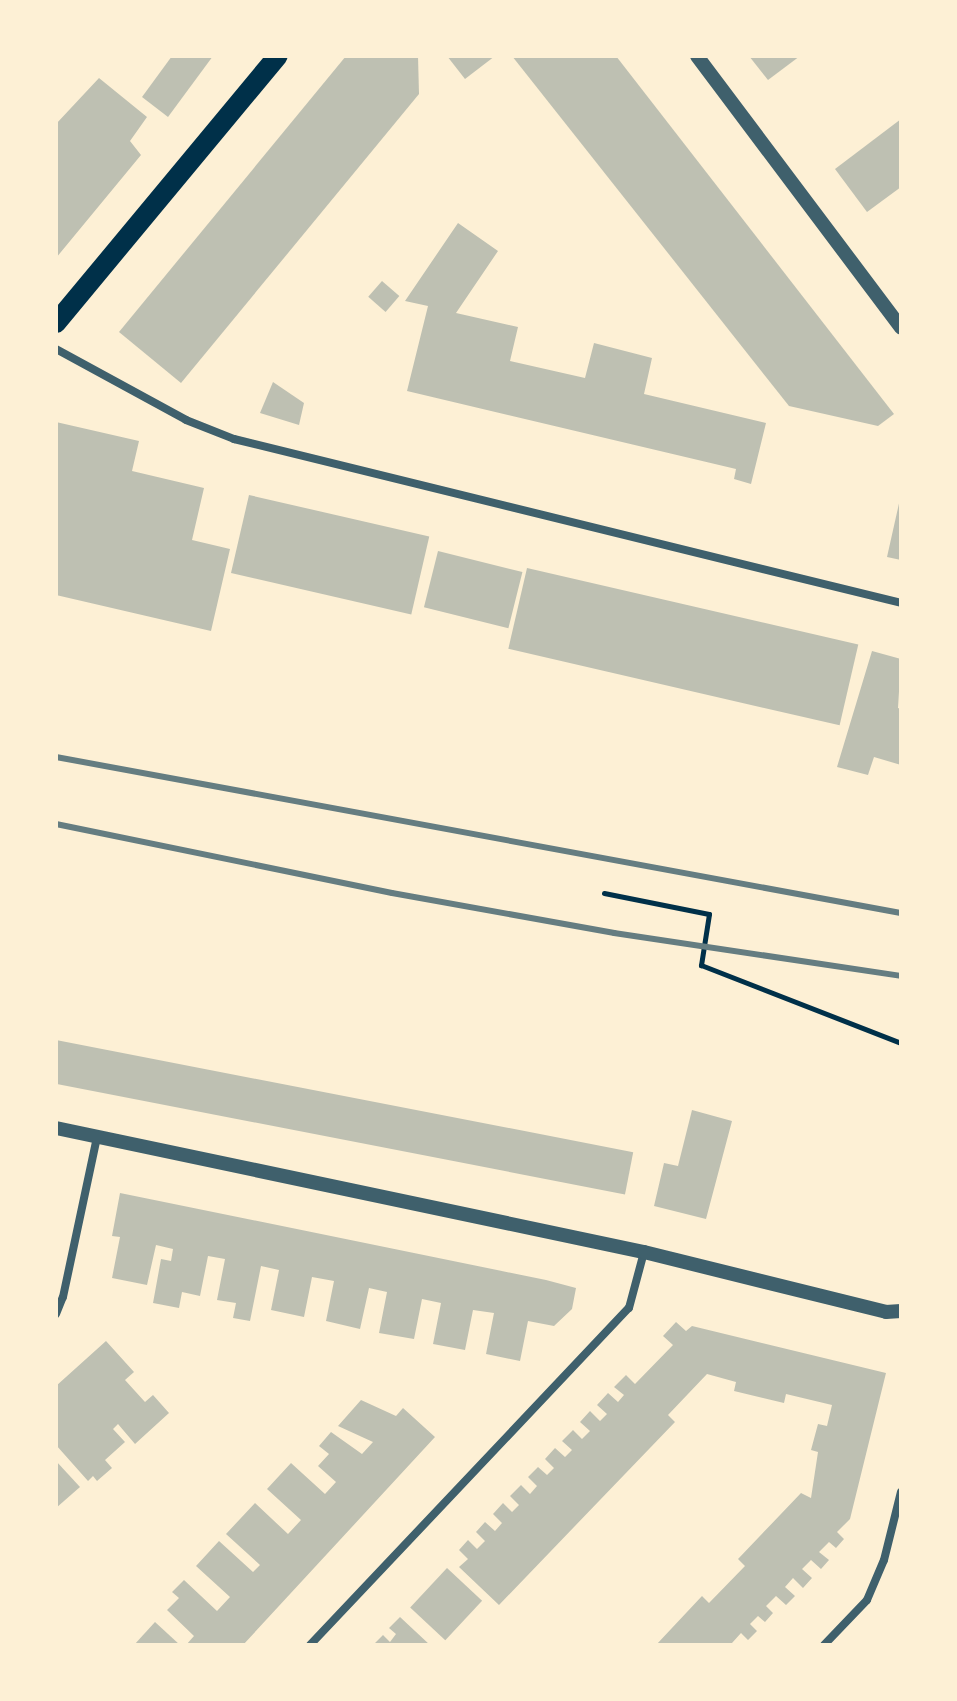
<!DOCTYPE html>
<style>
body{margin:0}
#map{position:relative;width:957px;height:1701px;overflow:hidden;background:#fdf0d5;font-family:Inter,sans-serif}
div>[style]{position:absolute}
.building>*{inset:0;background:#bec0b2;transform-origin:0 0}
.path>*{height:5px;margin:-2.5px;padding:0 2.5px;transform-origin:2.5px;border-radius:2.5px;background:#003049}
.minor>*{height:8px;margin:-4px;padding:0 4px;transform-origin:4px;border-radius:4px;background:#3f606c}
.tertiary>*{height:14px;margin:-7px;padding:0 7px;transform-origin:7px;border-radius:7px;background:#3f606c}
.primary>*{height:20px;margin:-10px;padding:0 10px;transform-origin:10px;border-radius:10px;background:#003049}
.rail>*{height:6px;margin:-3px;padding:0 3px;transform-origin:3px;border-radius:3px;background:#657d81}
span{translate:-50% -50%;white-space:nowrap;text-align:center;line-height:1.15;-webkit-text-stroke:6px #fdf0d5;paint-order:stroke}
.frame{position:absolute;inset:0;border:58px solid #fdf0d5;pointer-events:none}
</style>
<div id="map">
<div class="building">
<div style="clip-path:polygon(172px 56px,213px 56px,168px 117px,142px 97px)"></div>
<div style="clip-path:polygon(346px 56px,418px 56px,419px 94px,181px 383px,119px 332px)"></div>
<div style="clip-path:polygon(447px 56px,495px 56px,465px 79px)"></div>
<div style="clip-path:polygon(512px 56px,616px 56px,894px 414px,878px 426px,789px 406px)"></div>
<div style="clip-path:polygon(749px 56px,800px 56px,768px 80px)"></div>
<div style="clip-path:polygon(99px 78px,147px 117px,130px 141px,141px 155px,56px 258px,56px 124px)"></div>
<div style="clip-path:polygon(901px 119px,901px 187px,867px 212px,835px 169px)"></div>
<div style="clip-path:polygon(458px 223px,498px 251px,456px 313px,518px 327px,510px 361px,585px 378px,594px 343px,652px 358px,644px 394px,766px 423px,751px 484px,734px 479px,736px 469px,407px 391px,428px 306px,405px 301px)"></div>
<div style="left:382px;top:281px;width:23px;height:21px;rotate:41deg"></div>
<div style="clip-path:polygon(273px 382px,304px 403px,299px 425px,260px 413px)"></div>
<div style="clip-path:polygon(56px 422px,139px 441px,132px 471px,204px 488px,192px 540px,230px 549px,211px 631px,56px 595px)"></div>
<div style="left:249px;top:495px;width:185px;height:80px;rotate:13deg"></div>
<div style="clip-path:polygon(900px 499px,901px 499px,901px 560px,887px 557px)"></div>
<div style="left:438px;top:551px;width:87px;height:58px;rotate:14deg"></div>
<div style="left:527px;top:568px;width:340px;height:83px;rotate:13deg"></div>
<div style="clip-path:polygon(872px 651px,901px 659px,898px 708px,901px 709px,901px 765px,874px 757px,868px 775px,837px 767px)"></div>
<div style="left:56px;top:1040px;width:588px;height:43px;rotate:11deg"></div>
<div style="clip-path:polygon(692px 1110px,732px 1121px,706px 1219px,654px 1206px,664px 1163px,678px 1166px)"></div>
<div style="clip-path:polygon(120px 1193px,546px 1280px,576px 1288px,572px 1309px,554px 1326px,528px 1321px,520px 1361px,486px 1354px,494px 1313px,473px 1310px,465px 1350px,433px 1344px,441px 1303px,422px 1299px,414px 1339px,379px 1333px,387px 1292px,369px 1288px,360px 1329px,326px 1321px,334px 1281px,312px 1277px,304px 1317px,271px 1310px,279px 1270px,261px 1266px,250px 1321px,233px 1318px,236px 1303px,217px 1300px,225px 1259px,208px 1256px,200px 1296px,182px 1292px,179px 1308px,153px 1303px,161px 1259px,171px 1261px,173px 1249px,156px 1245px,147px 1285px,112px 1278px,120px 1237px,112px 1236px)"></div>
<div style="clip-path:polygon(676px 1322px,686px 1331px,692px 1326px,886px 1373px,850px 1519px,837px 1532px,844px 1539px,836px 1548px,829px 1542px,819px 1552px,829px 1560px,821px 1569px,811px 1560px,802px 1569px,812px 1578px,803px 1588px,793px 1578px,785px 1587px,795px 1596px,786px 1605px,776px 1596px,766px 1606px,773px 1613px,765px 1622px,758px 1616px,750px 1624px,757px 1631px,748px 1640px,741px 1633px,732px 1643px,734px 1645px,656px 1645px,702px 1596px,709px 1603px,745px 1566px,738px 1559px,801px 1493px,811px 1498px,818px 1452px,811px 1450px,818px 1424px,827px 1426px,832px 1405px,786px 1394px,784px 1403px,734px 1391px,736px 1382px,707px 1374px,668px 1415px,675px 1422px,499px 1605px,459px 1567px,468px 1559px,459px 1550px,468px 1540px,477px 1549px,485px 1541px,476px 1532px,485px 1522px,495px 1531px,502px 1523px,493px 1514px,503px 1503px,512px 1512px,519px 1505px,510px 1496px,521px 1485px,530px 1494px,537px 1486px,528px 1477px,538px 1467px,547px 1475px,554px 1468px,545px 1459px,555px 1448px,565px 1457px,572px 1450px,562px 1441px,573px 1430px,582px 1439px,590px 1431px,580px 1422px,590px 1411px,600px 1421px,607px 1414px,597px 1405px,608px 1393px,618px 1402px,624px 1395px,614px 1387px,626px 1375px,635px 1384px,673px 1345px,663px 1336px)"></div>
<div style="clip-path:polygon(106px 1341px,134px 1372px,125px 1380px,145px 1402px,153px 1395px,169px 1413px,135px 1444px,118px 1424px,113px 1429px,125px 1442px,105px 1460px,112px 1468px,97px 1481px,93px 1476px,88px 1481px,56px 1445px,56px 1386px)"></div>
<div style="clip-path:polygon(361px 1400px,396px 1416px,403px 1408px,435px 1437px,243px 1645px,186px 1645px,194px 1636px,167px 1610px,179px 1598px,172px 1592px,184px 1580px,217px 1611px,230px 1597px,196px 1566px,219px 1541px,253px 1572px,260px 1565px,226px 1534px,255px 1503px,288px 1534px,301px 1520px,267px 1489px,291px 1463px,325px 1494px,336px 1482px,318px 1466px,329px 1454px,319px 1446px,331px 1432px,362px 1454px,373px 1442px,338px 1426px)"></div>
<div style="clip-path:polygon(56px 1461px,80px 1487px,56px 1508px)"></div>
<div style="left:447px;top:1568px;width:48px;height:54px;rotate:43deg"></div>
<div style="clip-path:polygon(400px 1617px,430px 1645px,373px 1645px,383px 1635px,390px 1642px,396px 1634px,389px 1628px)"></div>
<div style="clip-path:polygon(155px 1622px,180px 1645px,134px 1645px)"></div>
</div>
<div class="path">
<div style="left:604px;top:893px;width:107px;rotate:11.3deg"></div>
<div style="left:709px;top:914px;width:52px;rotate:98.9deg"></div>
<div style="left:701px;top:965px;width:215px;rotate:21.3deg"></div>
</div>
<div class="minor">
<div style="left:56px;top:349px;width:148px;rotate:28.6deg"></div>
<div style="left:186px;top:420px;width:52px;rotate:21.6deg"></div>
<div style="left:234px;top:439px;width:687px;rotate:13.81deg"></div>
<div style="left:56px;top:1314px;width:18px;rotate:-68deg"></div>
<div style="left:63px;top:1297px;width:164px;rotate:-78deg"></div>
<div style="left:310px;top:1645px;width:464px;rotate:-46.6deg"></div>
<div style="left:629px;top:1308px;width:58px;rotate:-75deg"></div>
<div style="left:824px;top:1645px;width:62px;rotate:-46.3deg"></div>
<div style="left:867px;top:1600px;width:43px;rotate:-67deg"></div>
<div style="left:884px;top:1560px;width:70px;rotate:-76deg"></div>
</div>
<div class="tertiary">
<div style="left:697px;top:56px;width:340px;rotate:53.1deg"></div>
<div style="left:56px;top:1128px;width:601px;rotate:11.91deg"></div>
<div style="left:644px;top:1252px;width:249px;rotate:13.9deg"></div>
<div style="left:886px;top:1312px;width:15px;rotate:-4deg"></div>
</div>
<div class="primary">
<div style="left:56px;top:323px;width:347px;rotate:-50.3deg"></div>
</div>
<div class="rail">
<div style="left:56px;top:757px;width:859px;rotate:10.46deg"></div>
<div style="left:56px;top:824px;width:343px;rotate:11.6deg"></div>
<div style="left:392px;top:893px;width:226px;rotate:10.2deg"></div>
<div style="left:614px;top:933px;width:290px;rotate:8.5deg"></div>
</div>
<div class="frame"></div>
</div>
